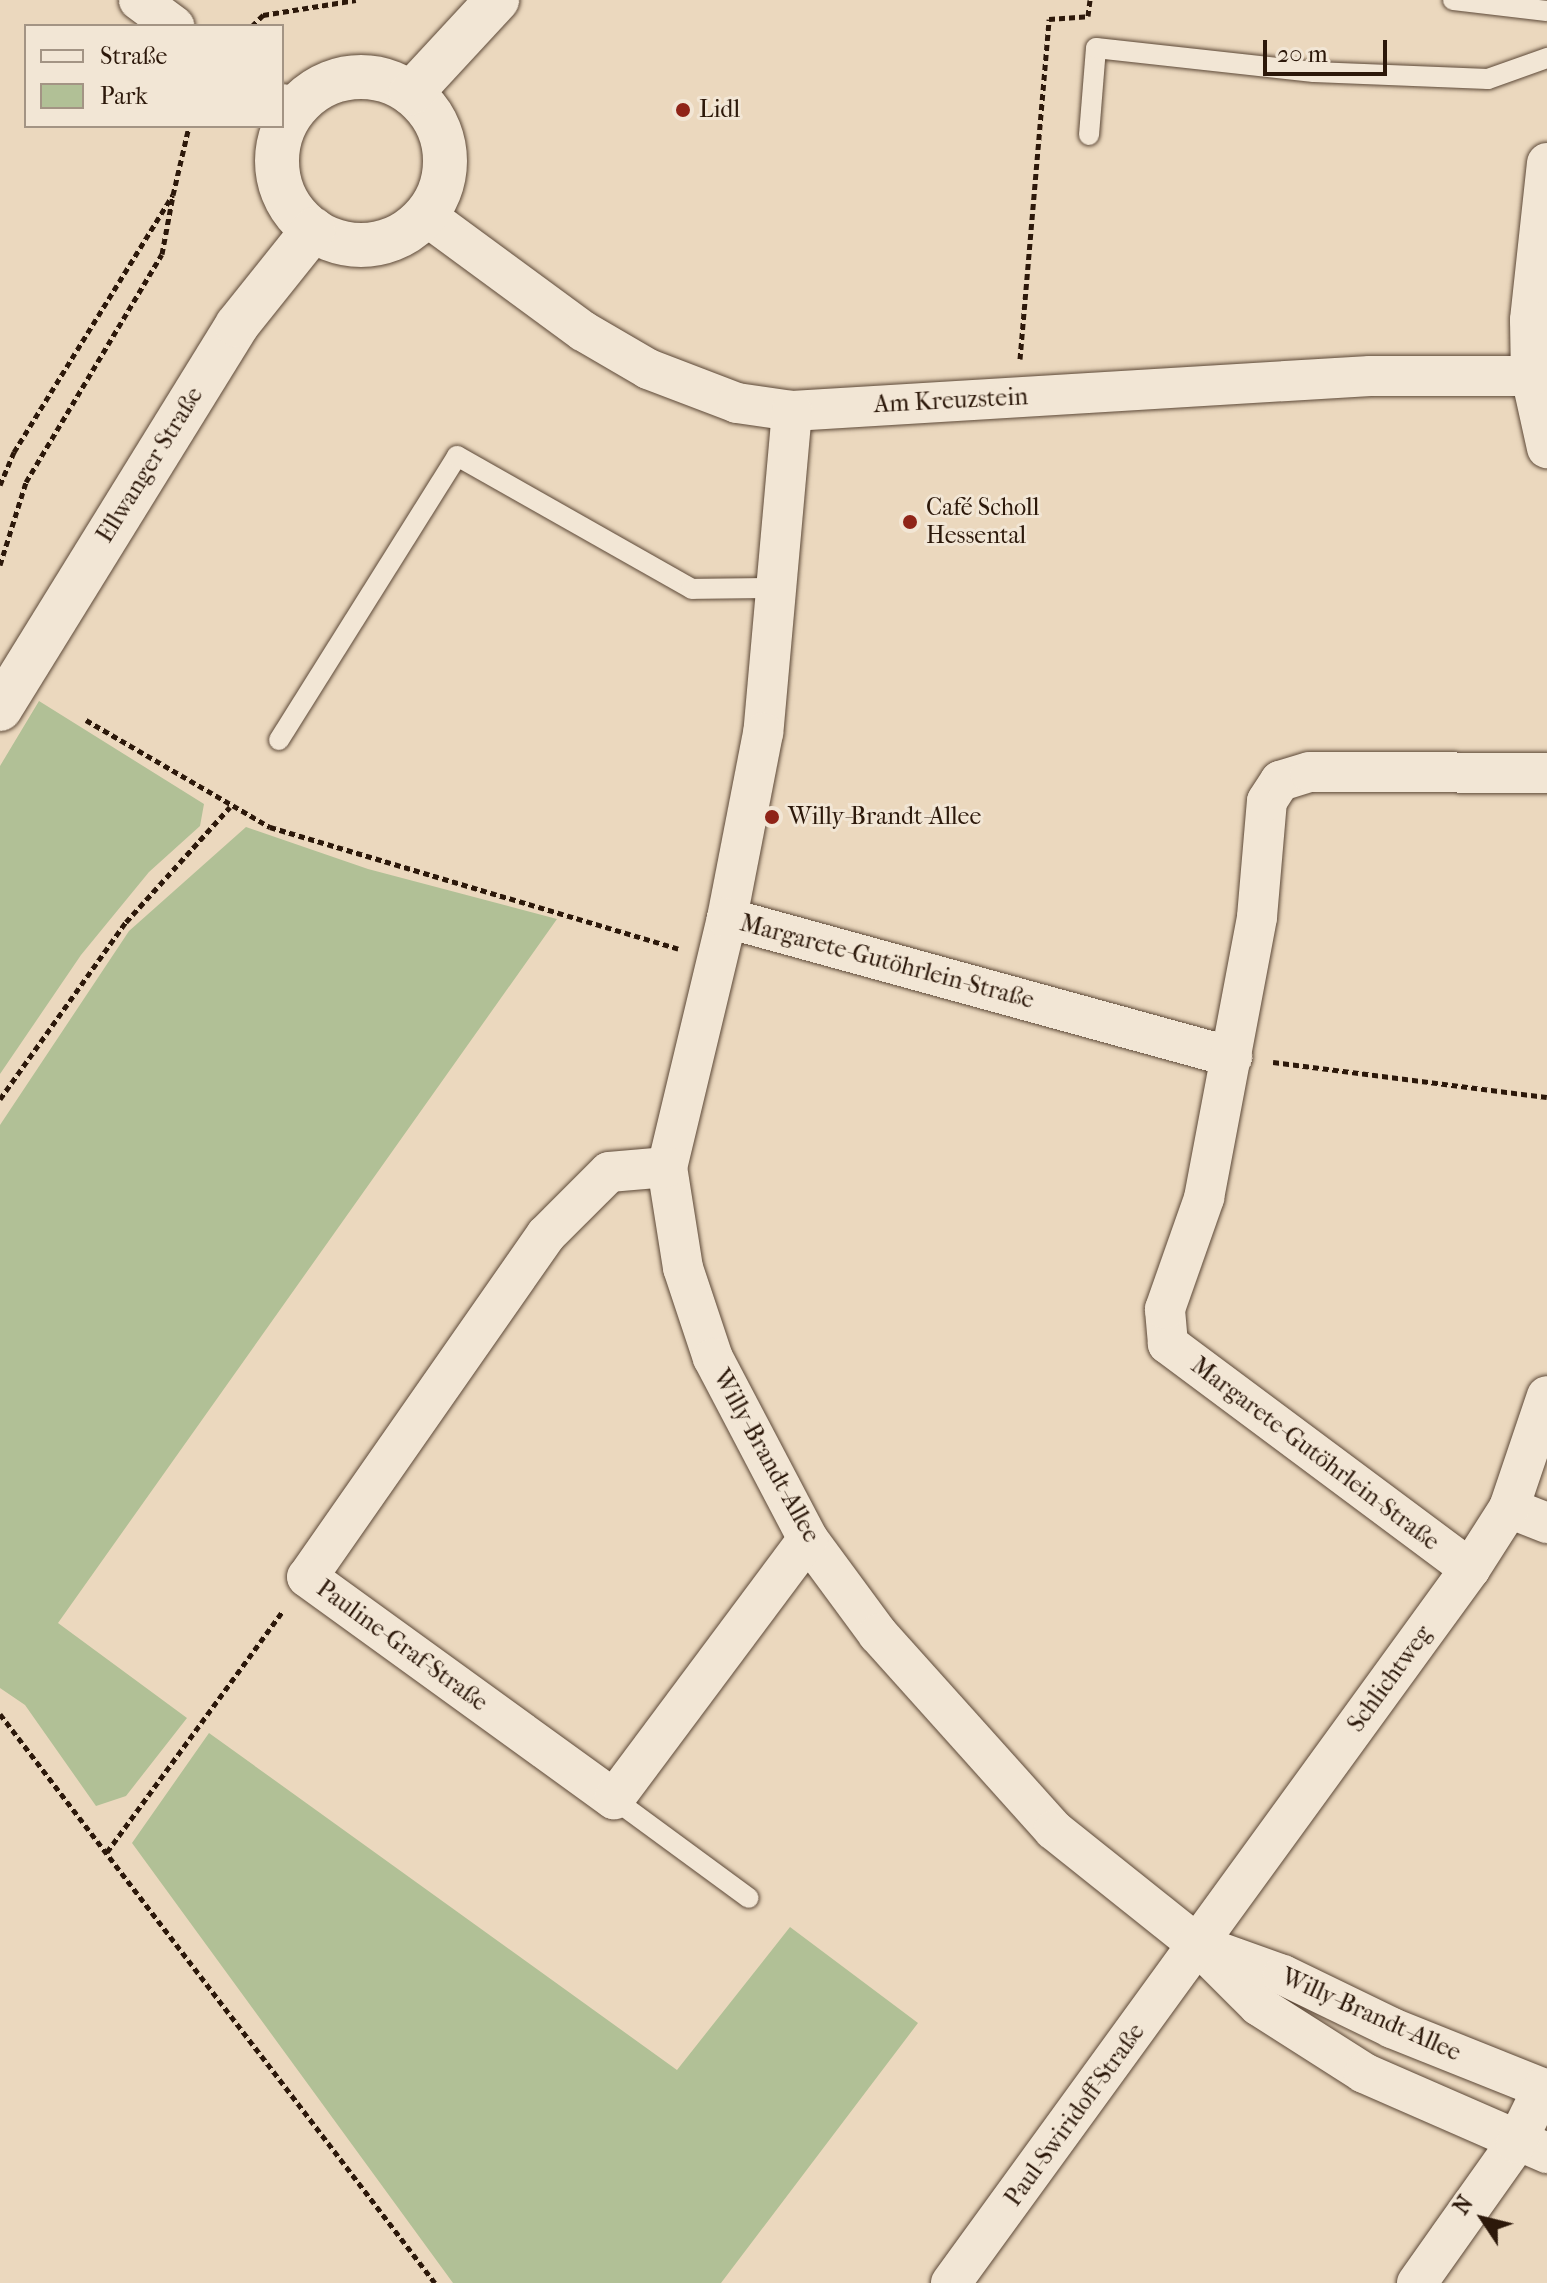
<!DOCTYPE html>
<meta charset="utf-8">
<style>
body{margin:0}
#map{position:relative;width:1547px;height:2283px;overflow:hidden;background:#ebd8be;font-family:"IM FELL French Canon",serif}
div>[style]{position:absolute}
.green>*{inset:0;background:#b1c096}
.path>*{height:5px;margin-top:-2.5px;transform-origin:0;background:repeating-linear-gradient(90deg,#2c180a 0 6px,transparent 0 10px)}
.roads{filter:drop-shadow(0 0 2px #5c4837) drop-shadow(0 0 2px #5c4837)}
.lane>*{height:20px;margin:-10px;padding:0 10px;transform-origin:10px;border-radius:10px;background:#f2e6d5}
.street>*{height:40px;margin:-20px;padding:0 20px;transform-origin:20px;border-radius:20px;background:#f2e6d5}
.secondary>*{height:44px;margin:-22px;padding:0 22px;transform-origin:22px;border-radius:22px;background:#f2e6d5}
.secondary>.ring{margin:-22px;padding:0;box-sizing:content-box;background:none;border:44px solid #f2e6d5;border-radius:50%}
.dots>*{width:22px;height:22px;translate:-50% -50%;box-sizing:border-box;border:4px solid #f2e6d5;border-radius:50%}
span{translate:-50% -50%;white-space:nowrap;text-align:center;line-height:1.15;-webkit-text-stroke:6px #f2e6d5;paint-order:stroke}
.poi-label{font-size:24px;color:#2c180a}
.left{translate:0 -50%;text-align:left}
.street-label{font-size:24px;color:#2c180a}
.legend{position:absolute;left:24px;top:24px;width:260px;height:104px;box-sizing:border-box;background:#f2e6d5;border:2px solid #a39484;margin:0;padding:10px 14px;list-style:none;font-size:24px;color:#2c180a}
.legend li{display:flex;align-items:center;gap:16px;height:40px}
.legend b{width:40px;border:2px solid #a39484}
.north{position:absolute;left:1443px;top:2179px;width:80px;height:80px;-webkit-text-stroke:6px #f2e6d5;paint-order:stroke;rotate:305deg;font-size:22px;font-weight:700;line-height:32px;text-align:center;color:#2c180a}
.north::after{content:'';display:block;margin:auto;width:28px;height:36px;background:#2c180a;clip-path:polygon(50% 0,100% 100%,50% 72%,0 100%)}
.scale{position:absolute;left:1263px;top:40px;width:124px;height:36px;box-sizing:border-box;border:4px solid #2c180a;border-top:0;padding-left:10px;font-size:24px;line-height:28px;white-space:nowrap;color:#2c180a;-webkit-text-stroke:6px #f2e6d5;paint-order:stroke}
</style>
<div id="map">
<div class="green">
<div style="clip-path:polygon(39px 701px,204px 804px,200px 826px,149px 872px,81px 955px,0 1074px,0 766px)"></div>
<div style="clip-path:polygon(246px 827px,368px 869px,557px 919px,58px 1623px,187px 1718px,126px 1796px,96px 1806px,25px 1705px,0 1688px,0 1125px,129px 931px)"></div>
<div style="clip-path:polygon(209px 1733px,677px 2070px,790px 1927px,918px 2023px,721px 2283px,453px 2283px,132px 1843px)"></div>
</div>
<div class="path">
<div style="left:252px;top:26px;width:16px;rotate:-45deg"></div>
<div style="left:263px;top:15px;width:94px;rotate:-9.2deg"></div>
<div style="left:1020px;top:359px;width:341px;rotate:-85.1deg"></div>
<div style="left:1049px;top:19px;width:39px;rotate:-4deg"></div>
<div style="left:1088px;top:16px;width:16px;rotate:-83deg"></div>
<div style="left:0;top:485px;width:36px;rotate:-67deg"></div>
<div style="left:14px;top:452px;width:302px;rotate:-58.3deg"></div>
<div style="left:173px;top:195px;width:71px;rotate:-76.9deg"></div>
<div style="left:0;top:565px;width:87px;rotate:-72.6deg"></div>
<div style="left:26px;top:482px;width:265px;rotate:-59.2deg"></div>
<div style="left:162px;top:254px;width:60px;rotate:-79.4deg"></div>
<div style="left:86px;top:720px;width:213px;rotate:30.2deg"></div>
<div style="left:270px;top:827px;width:426px;rotate:16.6deg"></div>
<div style="left:1273px;top:1062px;width:276px;rotate:7.3deg"></div>
<div style="left:0;top:1099px;width:217px;rotate:-54.6deg"></div>
<div style="left:126px;top:922px;width:155px;rotate:-47.9deg"></div>
<div style="left:0;top:1714px;width:716px;rotate:52.6deg"></div>
<div style="left:107px;top:1852px;width:298px;rotate:-53.9deg"></div>
</div>
<div class="roads">
<div class="lane">
<div style="left:1453px;top:0;width:95px;rotate:6.7deg"></div>
<div style="left:1089px;top:135px;width:87px;rotate:-85.4deg"></div>
<div style="left:1096px;top:48px;width:219px;rotate:6.3deg"></div>
<div style="left:1314px;top:72px;width:174px;rotate:2.3deg"></div>
<div style="left:1488px;top:79px;width:63px;rotate:-19.6deg"></div>
<div style="left:279px;top:740px;width:335px;rotate:-57.9deg"></div>
<div style="left:457px;top:456px;width:270px;rotate:29.5deg"></div>
<div style="left:692px;top:589px;width:87px;rotate:-0.7deg"></div>
<div style="left:614px;top:1799px;width:167px;rotate:36.3deg"></div>
</div>
<div class="street">
<div style="left:139px;top:0;width:44px;rotate:36.6deg"></div>
<div style="left:282px;top:104px;width:14px;rotate:36deg"></div>
<div style="left:1547px;top:163px;width:158px;rotate:96.2deg"></div>
<div style="left:1530px;top:320px;width:56px;rotate:89deg"></div>
<div style="left:1531px;top:376px;width:74px;rotate:77.5deg"></div>
<div style="left:425px;top:215px;width:196px;rotate:36.3deg"></div>
<div style="left:583px;top:331px;width:75px;rotate:30.3deg"></div>
<div style="left:648px;top:369px;width:95px;rotate:20.9deg"></div>
<div style="left:737px;top:403px;width:56px;rotate:8.3deg"></div>
<div style="left:792px;top:411px;width:579px;rotate:-3.47deg"></div>
<div style="left:1370px;top:376px;width:161px"></div>
<div style="left:792px;top:411px;width:323px;rotate:95.1deg"></div>
<div style="left:763px;top:733px;width:188px;rotate:101deg"></div>
<div style="left:727px;top:918px;width:256px;rotate:103.5deg"></div>
<div style="left:667px;top:1167px;width:102px;rotate:81deg"></div>
<div style="left:683px;top:1268px;width:95px;rotate:71.6deg"></div>
<div style="left:713px;top:1358px;width:204px;rotate:62.3deg"></div>
<div style="left:808px;top:1539px;width:118px;rotate:53.6deg"></div>
<div style="left:878px;top:1634px;width:263px;rotate:48.1deg"></div>
<div style="left:1054px;top:1830px;width:184px;rotate:38.6deg"></div>
<div style="left:1198px;top:1945px;width:86px;rotate:45deg"></div>
<div style="left:1259px;top:2006px;width:125px;rotate:32.5deg"></div>
<div style="left:1364px;top:2073px;width:200px;rotate:23.6deg"></div>
<div style="left:727px;top:918px;width:524px;rotate:15.39deg"></div>
<div style="left:667px;top:1167px;width:58px;rotate:175.1deg"></div>
<div style="left:609px;top:1172px;width:89px;rotate:135deg"></div>
<div style="left:546px;top:1235px;width:417px;rotate:124.9deg"></div>
<div style="left:307px;top:1577px;width:379px;rotate:35.9deg"></div>
<div style="left:614px;top:1799px;width:324px;rotate:-53.3deg"></div>
<div style="left:1509px;top:1508px;width:41px;rotate:21.5deg"></div>
<div style="left:1470px;top:1569px;width:377px;rotate:-143.3deg"></div>
<div style="left:1168px;top:1344px;width:35px;rotate:-95deg"></div>
<div style="left:1165px;top:1309px;width:118px;rotate:-70.6deg"></div>
<div style="left:1204px;top:1198px;width:286px;rotate:-79.3deg"></div>
<div style="left:1257px;top:917px;width:116px;rotate:-85.1deg"></div>
<div style="left:1267px;top:801px;width:24px;rotate:-57deg"></div>
<div style="left:1280px;top:781px;width:31px;rotate:-17deg"></div>
<div style="left:1310px;top:772px;width:237px;rotate:0.2deg"></div>
<div style="left:1202px;top:1946px;width:86px;rotate:19.7deg"></div>
<div style="left:1283px;top:1975px;width:121px;rotate:25.9deg"></div>
<div style="left:1392px;top:2028px;width:167px;rotate:21.8deg"></div>
<div style="left:951px;top:2283px;width:883px;rotate:-53.99deg"></div>
<div style="left:1470px;top:1569px;width:72px;rotate:-57.4deg"></div>
<div style="left:1509px;top:1508px;width:118px;rotate:-71.3deg"></div>
<div style="left:1417px;top:2283px;width:171px;rotate:-54.7deg"></div>
<div style="left:1516px;top:2143px;width:61px;rotate:-63.9deg"></div>
</div>
<div class="secondary">
<div class="ring" style="left:277px;top:77px;width:124px;height:124px"></div>
<div style="left:411px;top:93px;width:127px;rotate:-47.2deg"></div>
<div style="left:0;top:709px;width:451px;rotate:-58.3deg"></div>
<div style="left:237px;top:325px;width:122px;rotate:-51.3deg"></div>
</div>
</div>
<div class="dots">
<div style="left:683px;top:110px;background:#8f2418"></div>
<div style="left:910px;top:522px;background:#8f2418"></div>
<div style="left:772px;top:817px;background:#8f2418"></div>
</div>
<div class="poi-label">
<span class="left" style="left:699px;top:110px">Lidl</span>
<span class="left" style="left:926px;top:522px">Café Scholl<br>Hessental</span>
<span class="left" style="left:788px;top:817px">Willy-Brandt-Allee</span>
</div>
<div class="street-label">
<span style="left:951px;top:401px;rotate:-3deg">Am Kreuzstein</span>
<span style="left:150px;top:465px;rotate:-58deg">Ellwanger Straße</span>
<span style="left:887px;top:962px;rotate:15deg">Margarete-Gutöhrlein-Straße</span>
<span style="left:1315px;top:1454px;rotate:37deg">Margarete-Gutöhrlein-Straße</span>
<span style="left:766px;top:1456px;rotate:61deg">Willy-Brandt-Allee</span>
<span style="left:402px;top:1646px;rotate:36deg">Pauline-Graf-Straße</span>
<span style="left:1390px;top:1679px;rotate:-54deg">Schlichtweg</span>
<span style="left:1371px;top:2015px;rotate:24deg">Willy-Brandt-Allee</span>
<span style="left:1075px;top:2115px;rotate:-54deg">Paul-Swiridoff-Straße</span>
</div>
<ul class="legend">
<li><b style="height:10px;background:#f2e6d5"></b>Straße</li>
<li><b style="height:22px;background:#b1c096"></b>Park</li>
</ul>
<div class="north">N</div>
<div class="scale">20 m</div>
</div>
